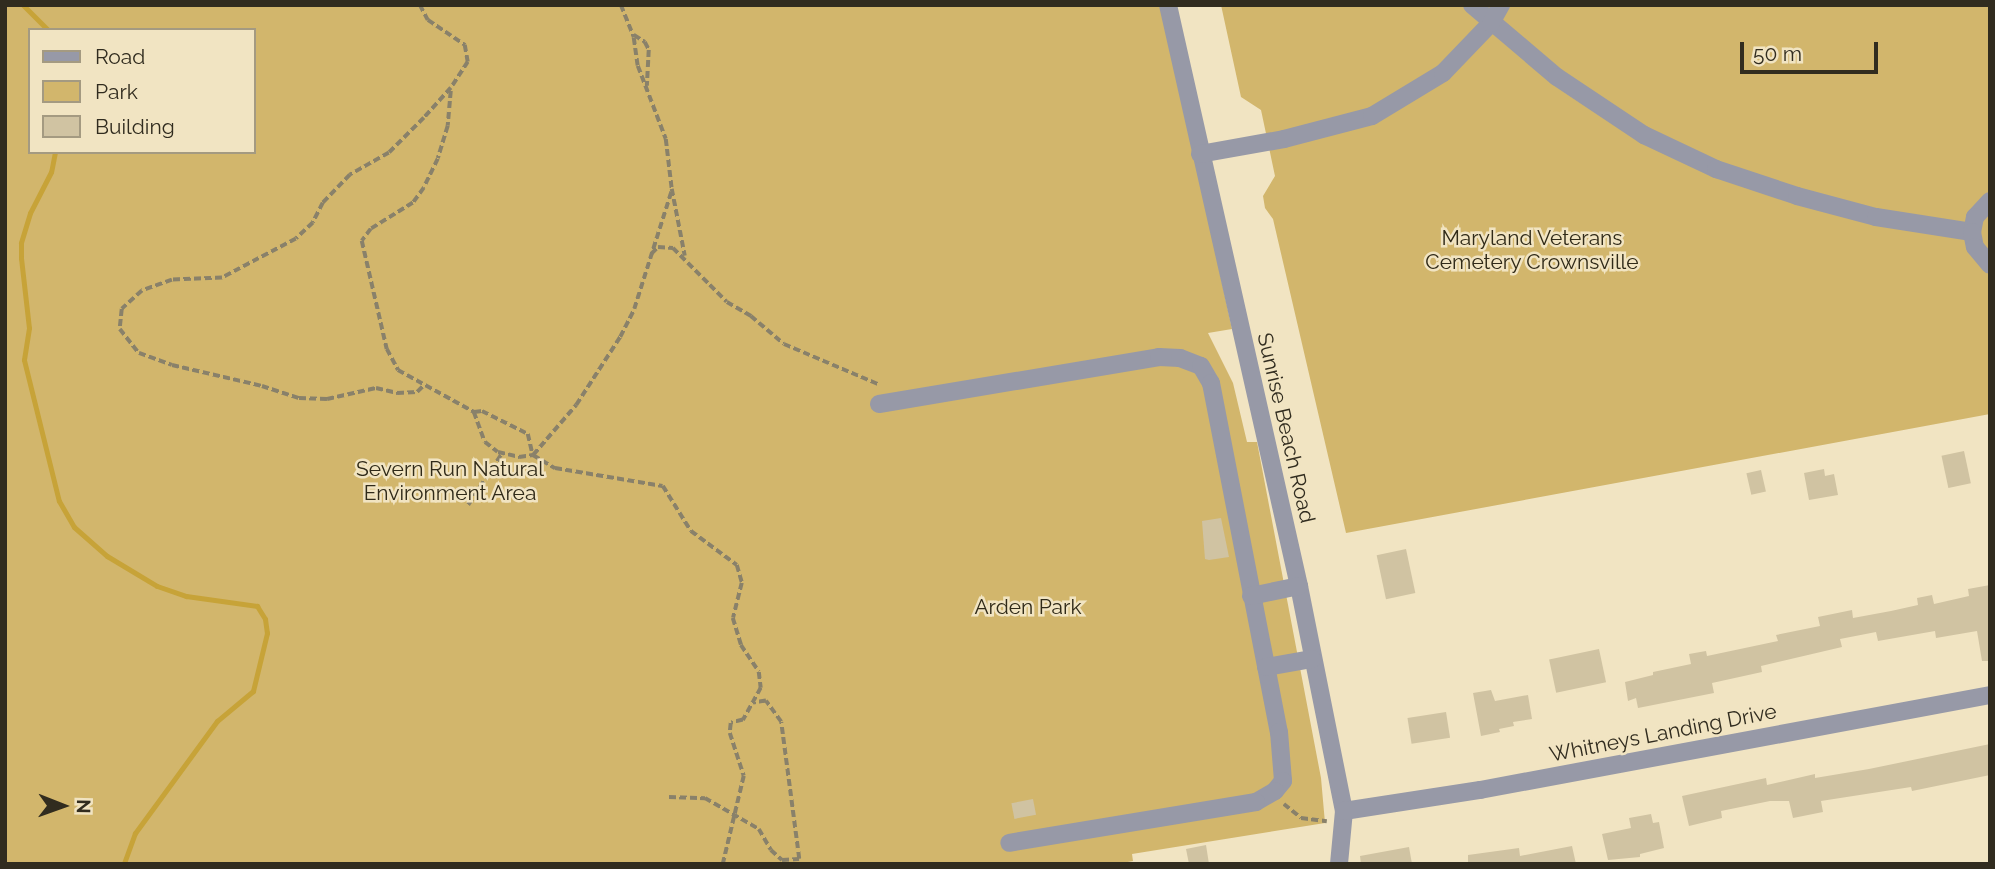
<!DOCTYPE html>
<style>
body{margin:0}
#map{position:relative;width:1995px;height:869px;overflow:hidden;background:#f1e4c2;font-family:Raleway,sans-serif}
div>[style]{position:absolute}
.green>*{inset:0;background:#d2b66c}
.stream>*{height:5px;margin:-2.5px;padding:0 2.5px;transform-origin:2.5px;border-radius:2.5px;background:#c7a338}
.building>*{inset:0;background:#d0c3a2;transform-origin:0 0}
.path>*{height:3.5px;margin-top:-1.75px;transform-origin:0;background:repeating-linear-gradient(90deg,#89816a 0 7px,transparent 0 10.5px)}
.minor>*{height:18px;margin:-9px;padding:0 9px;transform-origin:9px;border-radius:9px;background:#9799a7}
span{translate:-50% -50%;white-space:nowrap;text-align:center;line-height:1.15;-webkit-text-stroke:5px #f1e4c2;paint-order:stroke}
.park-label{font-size:21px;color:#302a18}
.street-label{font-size:21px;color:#312c1f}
.frame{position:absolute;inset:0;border:7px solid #312c1f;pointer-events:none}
.legend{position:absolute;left:28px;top:28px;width:228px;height:126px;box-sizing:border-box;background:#f1e4c2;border:2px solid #a49a81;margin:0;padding:9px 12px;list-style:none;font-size:21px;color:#312c1f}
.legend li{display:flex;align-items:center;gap:14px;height:35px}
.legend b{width:35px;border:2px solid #a49a81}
.north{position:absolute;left:28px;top:771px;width:70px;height:70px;-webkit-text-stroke:5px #f1e4c2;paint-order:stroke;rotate:91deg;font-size:19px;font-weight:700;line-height:28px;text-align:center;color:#312c1f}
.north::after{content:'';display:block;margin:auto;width:24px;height:32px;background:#312c1f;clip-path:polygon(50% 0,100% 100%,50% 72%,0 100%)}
.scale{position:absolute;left:1740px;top:42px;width:138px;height:32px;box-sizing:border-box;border:4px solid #312c1f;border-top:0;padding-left:9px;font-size:21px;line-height:24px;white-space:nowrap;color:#312c1f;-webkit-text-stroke:5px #f1e4c2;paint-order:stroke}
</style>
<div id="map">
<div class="green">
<div style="clip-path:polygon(evenodd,5px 5px,1162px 5px,1232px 329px,1208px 333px,1233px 383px,1247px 442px,1257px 442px,1321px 778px,1325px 823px,1132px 854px,1133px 861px,1117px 864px,5px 864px,5px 5px,30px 30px,254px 30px,254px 152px,30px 152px,30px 30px)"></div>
<div style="clip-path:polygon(1221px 5px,1990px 5px,1990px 414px,1346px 533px,1273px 219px,1265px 208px,1263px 196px,1275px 176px,1261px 110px,1241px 97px)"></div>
</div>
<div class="stream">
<div style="left:23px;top:5px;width:35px;rotate:45deg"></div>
<div style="left:55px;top:152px;width:20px;rotate:101deg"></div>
<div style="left:51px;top:172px;width:46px;rotate:117.1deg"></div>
<div style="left:30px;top:213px;width:31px;rotate:107deg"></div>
<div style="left:21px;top:243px;width:15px;rotate:90deg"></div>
<div style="left:21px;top:258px;width:70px;rotate:83.5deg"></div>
<div style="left:29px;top:328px;width:32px;rotate:99deg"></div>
<div style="left:24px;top:360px;width:145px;rotate:76.1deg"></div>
<div style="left:59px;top:501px;width:30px;rotate:60deg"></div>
<div style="left:74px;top:527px;width:44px;rotate:41.3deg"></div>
<div style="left:107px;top:556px;width:58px;rotate:31deg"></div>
<div style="left:157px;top:586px;width:31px;rotate:19deg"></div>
<div style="left:186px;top:596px;width:72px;rotate:8deg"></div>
<div style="left:257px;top:606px;width:15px;rotate:58deg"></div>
<div style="left:265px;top:619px;width:14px;rotate:82deg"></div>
<div style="left:267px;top:633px;width:60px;rotate:103.6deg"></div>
<div style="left:253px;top:691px;width:47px;rotate:140.2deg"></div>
<div style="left:217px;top:721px;width:139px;rotate:126.2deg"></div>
<div style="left:135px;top:833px;width:33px;rotate:110deg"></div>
</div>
<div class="building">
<div style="left:1964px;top:451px;width:33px;height:23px;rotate:78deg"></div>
<div style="clip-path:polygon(1824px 469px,1825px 476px,1834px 474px,1838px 495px,1809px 500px,1804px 473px)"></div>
<div style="left:1761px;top:470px;width:22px;height:15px;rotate:77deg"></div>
<div style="clip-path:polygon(1221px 518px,1229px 557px,1209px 560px,1205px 559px,1202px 521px)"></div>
<div style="left:1406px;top:549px;width:45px;height:30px;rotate:78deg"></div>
<div style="clip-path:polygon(1990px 585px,1990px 661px,1982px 661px,1977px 631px,1936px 638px,1935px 631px,1878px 641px,1876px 632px,1840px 639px,1842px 647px,1761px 666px,1762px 672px,1712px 683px,1714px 693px,1638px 708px,1636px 698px,1628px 701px,1625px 682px,1653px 675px,1653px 672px,1691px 664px,1689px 654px,1706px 651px,1707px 656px,1778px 641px,1776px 635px,1820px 626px,1818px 617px,1852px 610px,1853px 618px,1891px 611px,1918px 605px,1917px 598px,1932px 595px,1934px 604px,1969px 596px,1968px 589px)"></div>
<div style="left:1599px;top:649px;width:34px;height:51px;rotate:78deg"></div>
<div style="clip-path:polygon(1491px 690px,1495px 701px,1528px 695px,1532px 719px,1513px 722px,1514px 726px,1499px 729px,1500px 732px,1481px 736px,1473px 693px)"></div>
<div style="left:1446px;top:712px;width:26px;height:39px;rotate:81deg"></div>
<div style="clip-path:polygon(1990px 744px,1990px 775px,1912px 791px,1911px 787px,1821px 801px,1823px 812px,1793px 818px,1789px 801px,1770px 801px,1721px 811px,1722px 818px,1689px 826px,1682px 796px,1766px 778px,1767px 785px,1815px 774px,1815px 778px,1869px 769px)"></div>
<div style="left:1033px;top:799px;width:16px;height:22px;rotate:79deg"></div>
<div style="clip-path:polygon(1651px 814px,1653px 823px,1659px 822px,1664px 848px,1640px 854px,1640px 857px,1608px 860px,1602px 834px,1631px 828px,1629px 818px)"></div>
<div style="clip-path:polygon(1206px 845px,1209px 864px,1189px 864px,1186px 849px)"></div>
<div style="clip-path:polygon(1572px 846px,1576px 864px,1468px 864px,1468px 855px,1519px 848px,1520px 856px)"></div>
<div style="clip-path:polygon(1409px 847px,1412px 864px,1361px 864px,1360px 856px)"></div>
</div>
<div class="path">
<div style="left:420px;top:5px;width:17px;rotate:62deg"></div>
<div style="left:428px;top:20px;width:45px;rotate:34deg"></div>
<div style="left:465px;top:45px;width:17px;rotate:80deg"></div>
<div style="left:468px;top:62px;width:31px;rotate:123deg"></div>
<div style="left:451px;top:88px;width:40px;rotate:132deg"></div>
<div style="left:424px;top:118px;width:49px;rotate:135deg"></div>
<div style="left:389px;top:153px;width:45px;rotate:150.6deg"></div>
<div style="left:350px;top:175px;width:39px;rotate:134deg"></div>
<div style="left:323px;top:203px;width:22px;rotate:117deg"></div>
<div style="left:313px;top:223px;width:23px;rotate:137deg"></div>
<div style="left:296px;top:239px;width:84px;rotate:152.2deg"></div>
<div style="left:222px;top:278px;width:50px;rotate:177.7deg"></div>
<div style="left:172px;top:280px;width:32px;rotate:160deg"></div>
<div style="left:142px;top:291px;width:27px;rotate:138deg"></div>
<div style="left:122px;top:309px;width:20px;rotate:96deg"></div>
<div style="left:120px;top:329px;width:31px;rotate:52deg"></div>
<div style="left:139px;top:353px;width:35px;rotate:20deg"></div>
<div style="left:172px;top:365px;width:92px;rotate:13.1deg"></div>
<div style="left:262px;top:386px;width:39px;rotate:18deg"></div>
<div style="left:299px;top:398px;width:28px;rotate:2deg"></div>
<div style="left:327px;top:399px;width:50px;rotate:-12.7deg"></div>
<div style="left:376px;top:388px;width:22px;rotate:13deg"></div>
<div style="left:397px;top:393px;width:20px;rotate:-3deg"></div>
<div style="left:417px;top:392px;width:8px;rotate:-45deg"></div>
<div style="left:621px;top:5px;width:35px;rotate:68deg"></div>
<div style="left:634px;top:38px;width:28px;rotate:82deg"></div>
<div style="left:638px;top:66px;width:78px;rotate:69deg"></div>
<div style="left:666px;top:139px;width:50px;rotate:83.2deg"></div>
<div style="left:672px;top:189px;width:68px;rotate:79deg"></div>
<div style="left:634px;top:35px;width:13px;rotate:32deg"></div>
<div style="left:645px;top:42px;width:9px;rotate:63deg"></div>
<div style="left:649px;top:50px;width:36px;rotate:93deg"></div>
<div style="left:451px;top:91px;width:35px;rotate:95deg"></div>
<div style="left:448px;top:126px;width:34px;rotate:107deg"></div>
<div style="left:438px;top:159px;width:32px;rotate:116deg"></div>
<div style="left:424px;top:188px;width:19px;rotate:126deg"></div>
<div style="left:413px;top:203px;width:49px;rotate:148.2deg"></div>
<div style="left:371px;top:229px;width:15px;rotate:127deg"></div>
<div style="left:362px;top:241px;width:111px;rotate:77deg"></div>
<div style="left:387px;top:349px;width:24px;rotate:62deg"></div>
<div style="left:398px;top:370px;width:87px;rotate:28.9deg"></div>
<div style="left:474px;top:412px;width:8px;rotate:-7deg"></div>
<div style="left:482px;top:411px;width:51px;rotate:26.6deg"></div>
<div style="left:528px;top:434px;width:22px;rotate:77deg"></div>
<div style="left:651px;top:254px;width:10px;rotate:-45deg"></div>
<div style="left:658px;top:247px;width:15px;rotate:4deg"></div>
<div style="left:673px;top:248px;width:76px;rotate:45deg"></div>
<div style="left:727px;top:302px;width:28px;rotate:30deg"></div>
<div style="left:751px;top:316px;width:43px;rotate:40.3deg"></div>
<div style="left:784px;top:344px;width:104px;rotate:23.1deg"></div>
<div style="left:474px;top:412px;width:32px;rotate:70deg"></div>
<div style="left:485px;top:442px;width:16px;rotate:38deg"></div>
<div style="left:498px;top:452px;width:22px;rotate:13deg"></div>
<div style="left:519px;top:457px;width:14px;rotate:-8deg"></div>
<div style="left:533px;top:455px;width:26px;rotate:31deg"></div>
<div style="left:555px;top:468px;width:109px;rotate:9.5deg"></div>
<div style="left:663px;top:486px;width:53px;rotate:58.1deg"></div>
<div style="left:691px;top:531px;width:57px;rotate:36.5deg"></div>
<div style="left:737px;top:565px;width:19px;rotate:74deg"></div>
<div style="left:742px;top:583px;width:36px;rotate:104deg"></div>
<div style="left:733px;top:618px;width:28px;rotate:73deg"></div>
<div style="left:741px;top:645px;width:32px;rotate:56deg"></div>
<div style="left:759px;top:672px;width:16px;rotate:83deg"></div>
<div style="left:761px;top:688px;width:37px;rotate:119deg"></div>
<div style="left:743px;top:720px;width:12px;rotate:166deg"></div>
<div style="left:731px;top:723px;width:10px;rotate:96deg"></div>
<div style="left:730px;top:733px;width:45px;rotate:72deg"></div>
<div style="left:744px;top:776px;width:90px;rotate:103.4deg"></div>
<div style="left:533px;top:455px;width:66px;rotate:-49.3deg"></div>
<div style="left:576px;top:405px;width:81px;rotate:-57.1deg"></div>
<div style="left:620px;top:337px;width:31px;rotate:-63deg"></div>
<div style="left:634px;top:309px;width:126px;rotate:-72.4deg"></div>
<div style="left:468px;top:505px;width:62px;rotate:-56.8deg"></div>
<div style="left:669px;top:797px;width:36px;rotate:2deg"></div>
<div style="left:705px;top:798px;width:62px;rotate:29.9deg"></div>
<div style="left:759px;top:829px;width:24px;rotate:60deg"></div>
<div style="left:771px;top:850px;width:15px;rotate:42deg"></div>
<div style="left:782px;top:860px;width:17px;rotate:-3deg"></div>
<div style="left:799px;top:859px;width:138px;rotate:-97.5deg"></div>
<div style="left:781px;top:722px;width:26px;rotate:-126deg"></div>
<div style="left:766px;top:701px;width:13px;rotate:171deg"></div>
<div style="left:1284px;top:804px;width:22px;rotate:39deg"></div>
<div style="left:1301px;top:818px;width:26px;rotate:7deg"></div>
</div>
<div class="minor">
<div style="left:1168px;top:5px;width:596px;rotate:77.29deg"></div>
<div style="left:1299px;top:586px;width:229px;rotate:78.7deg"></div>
<div style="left:1344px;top:811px;width:53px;rotate:95.4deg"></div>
<div style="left:1472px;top:5px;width:111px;rotate:40.3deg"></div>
<div style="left:1557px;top:77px;width:105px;rotate:33.7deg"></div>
<div style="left:1644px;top:135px;width:80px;rotate:25.3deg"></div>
<div style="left:1716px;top:169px;width:85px;rotate:18.4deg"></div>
<div style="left:1797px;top:196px;width:82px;rotate:14.9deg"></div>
<div style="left:1876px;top:217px;width:97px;rotate:8.9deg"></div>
<div style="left:1200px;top:154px;width:85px;rotate:-10.1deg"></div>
<div style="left:1284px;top:139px;width:91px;rotate:-14.6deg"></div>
<div style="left:1372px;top:116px;width:83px;rotate:-31.2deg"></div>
<div style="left:1443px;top:73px;width:69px;rotate:-46.2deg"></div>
<div style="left:1491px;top:23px;width:21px;rotate:-61deg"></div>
<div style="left:1990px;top:201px;width:22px;rotate:133deg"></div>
<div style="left:1975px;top:217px;width:15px;rotate:101deg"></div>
<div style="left:1972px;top:232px;width:15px;rotate:79deg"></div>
<div style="left:1975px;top:247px;width:23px;rotate:50deg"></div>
<div style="left:879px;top:404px;width:284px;rotate:-9.5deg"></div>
<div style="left:1159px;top:357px;width:21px;rotate:3deg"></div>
<div style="left:1180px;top:358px;width:22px;rotate:21deg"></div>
<div style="left:1201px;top:366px;width:20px;rotate:60deg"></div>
<div style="left:1211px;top:383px;width:356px;rotate:79deg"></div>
<div style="left:1279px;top:732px;width:49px;rotate:85.3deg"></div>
<div style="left:1283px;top:781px;width:13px;rotate:129deg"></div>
<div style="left:1275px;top:791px;width:22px;rotate:150deg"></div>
<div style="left:1256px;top:802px;width:250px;rotate:170.6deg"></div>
<div style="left:1251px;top:596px;width:49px;rotate:-11.8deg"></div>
<div style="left:1266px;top:667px;width:47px;rotate:-9.9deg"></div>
<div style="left:1344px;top:811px;width:138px;rotate:-8.8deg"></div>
<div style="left:1480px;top:790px;width:519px;rotate:-10.55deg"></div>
</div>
<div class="park-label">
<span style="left:1532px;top:250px">Maryland Veterans<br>Cemetery Crownsville</span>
<span style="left:450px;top:481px">Severn Run Natural<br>Environment Area</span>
<span style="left:1028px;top:607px">Arden Park</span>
</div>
<div class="street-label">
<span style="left:1286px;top:428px;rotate:77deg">Sunrise Beach Road</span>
<span style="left:1663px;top:733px;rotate:-11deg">Whitneys Landing Drive</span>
</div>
<div class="frame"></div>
<ul class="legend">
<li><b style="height:9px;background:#9799a7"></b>Road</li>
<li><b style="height:19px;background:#d2b66c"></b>Park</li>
<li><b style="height:19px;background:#d0c3a2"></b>Building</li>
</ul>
<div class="north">N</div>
<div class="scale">50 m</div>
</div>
